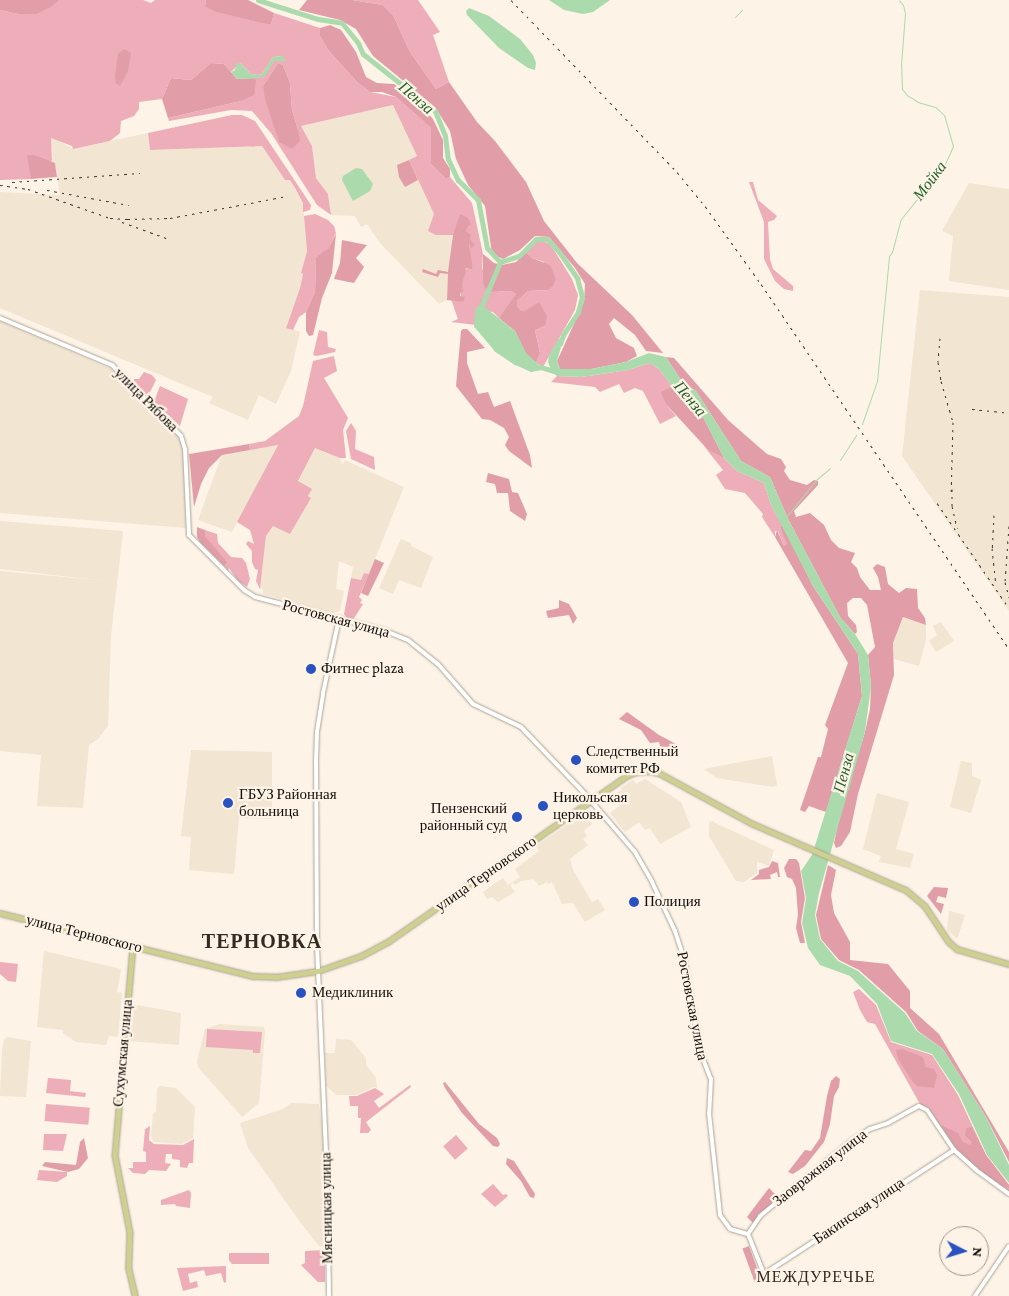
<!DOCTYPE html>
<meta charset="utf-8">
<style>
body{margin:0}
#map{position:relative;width:1009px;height:1296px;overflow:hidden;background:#fdf3e6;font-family:"Crimson Pro",serif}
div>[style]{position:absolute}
.built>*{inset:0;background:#f2e5d2}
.green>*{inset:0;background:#edaeb9;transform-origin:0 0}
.forest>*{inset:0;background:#e19ea9;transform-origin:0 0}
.water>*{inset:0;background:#abdbac}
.stream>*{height:1px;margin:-0.5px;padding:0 0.5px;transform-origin:0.5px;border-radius:0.5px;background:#abdbac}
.river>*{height:5px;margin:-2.5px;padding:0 2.5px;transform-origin:2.5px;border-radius:2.5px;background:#abdbac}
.roads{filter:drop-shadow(0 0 1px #aba396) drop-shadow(0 0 1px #aba396)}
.minor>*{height:4px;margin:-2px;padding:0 2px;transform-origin:2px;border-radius:2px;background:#fff}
.major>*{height:4.5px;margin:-2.25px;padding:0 2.25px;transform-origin:2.25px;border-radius:2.25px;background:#ced08f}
.rail>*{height:1px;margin-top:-0.5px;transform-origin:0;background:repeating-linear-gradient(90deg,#36322d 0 2.5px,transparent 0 7.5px)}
.dots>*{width:14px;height:14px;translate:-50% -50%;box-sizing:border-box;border:2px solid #fdf3e6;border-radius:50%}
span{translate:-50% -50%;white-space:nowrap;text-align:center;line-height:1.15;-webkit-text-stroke:4.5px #fdf3e6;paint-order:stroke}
.street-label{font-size:15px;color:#110e0a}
.poi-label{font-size:15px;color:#110e0a}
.left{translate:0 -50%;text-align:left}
.right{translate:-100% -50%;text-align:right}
.water-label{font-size:16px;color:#246329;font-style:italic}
.neighbourhood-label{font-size:16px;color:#322b21;letter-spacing:1px}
.district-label{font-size:20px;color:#322b21;font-weight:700;letter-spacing:1px}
.north{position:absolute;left:939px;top:1226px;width:50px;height:50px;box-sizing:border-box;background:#fdf3e6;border:1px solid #9f978e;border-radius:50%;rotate:95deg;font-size:14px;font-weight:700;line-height:20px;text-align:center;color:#110e0a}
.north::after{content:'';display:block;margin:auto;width:18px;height:22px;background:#2951c0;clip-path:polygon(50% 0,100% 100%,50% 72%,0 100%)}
</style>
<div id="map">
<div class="built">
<div style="clip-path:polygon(393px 105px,417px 156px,410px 161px,434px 214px,436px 235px,453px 235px,447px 300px,439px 304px,380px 243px,367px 224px,361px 227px,355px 216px,331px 215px,328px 194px,316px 178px,312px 146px,301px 126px)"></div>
<div style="clip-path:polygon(148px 133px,150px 150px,262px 146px,285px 180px,290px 180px,303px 203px,307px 250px,301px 273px,303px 274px,300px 288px,286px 327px,300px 332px,291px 371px,276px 404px,259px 395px,248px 420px,209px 403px,213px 397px,0 308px,0 192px,60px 195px,55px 164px,50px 162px,53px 157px,50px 138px,54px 138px,73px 149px)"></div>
<div style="clip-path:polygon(969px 183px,1009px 189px,1009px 290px,949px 281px,953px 236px,942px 231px)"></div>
<div style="clip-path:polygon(920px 290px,1009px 297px,1009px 611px,902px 456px)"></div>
<div style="clip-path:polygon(0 321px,111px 369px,177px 435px,184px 449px,186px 528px,0 513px)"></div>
<div style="clip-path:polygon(278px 444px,232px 532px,198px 520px,222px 455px)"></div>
<div style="clip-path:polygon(315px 447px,340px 458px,343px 465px,345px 460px,404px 487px,369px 574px,364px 573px,361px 580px,351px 578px,353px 567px,339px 561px,336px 589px,344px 591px,340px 611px,333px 613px,263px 594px,263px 589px,260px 589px,266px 536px,273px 525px,311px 498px,298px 482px)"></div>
<div style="clip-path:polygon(0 521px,123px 531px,111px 636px,108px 726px,98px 739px,89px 745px,83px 808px,37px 806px,41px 755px,0 751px,0 571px,106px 581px,0 569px)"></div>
<div style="clip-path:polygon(401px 539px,411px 543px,411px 546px,433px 557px,421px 588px,399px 580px,393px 594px,379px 588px)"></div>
<div style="clip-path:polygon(903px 617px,926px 625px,926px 640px,919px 666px,894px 659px,893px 643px)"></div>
<div style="clip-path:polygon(941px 622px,954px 641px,936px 652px,929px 641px,937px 635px,933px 626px)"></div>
<div style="clip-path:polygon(191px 750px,272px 752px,272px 819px,239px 818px,234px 874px,189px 870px,191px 837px,181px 836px)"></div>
<div style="clip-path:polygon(772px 756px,777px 785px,774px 787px,717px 778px,704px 769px)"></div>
<div style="clip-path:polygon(961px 761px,972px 763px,972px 776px,981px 780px,971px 813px,950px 807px)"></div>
<div style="clip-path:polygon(645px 779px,681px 802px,691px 827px,660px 844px,650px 828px,645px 830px,639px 822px,625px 832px,610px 813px,622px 804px,615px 794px,622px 790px,621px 788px,633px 780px,636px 784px)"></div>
<div style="clip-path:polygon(877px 793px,909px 802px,896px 849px,914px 854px,910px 868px,879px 862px,881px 856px,863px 849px)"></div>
<div style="clip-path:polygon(590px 809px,598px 815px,590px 821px,592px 824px,584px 831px,587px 836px,583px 839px,588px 845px,570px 859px,573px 870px,592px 902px,598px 899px,605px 910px,585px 922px,573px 903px,562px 904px,552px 882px,548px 884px,547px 882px,539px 886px,534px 879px,521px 881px,515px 885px,513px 883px,510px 885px,515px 892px,498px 902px,492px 897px,487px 899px,483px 892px,503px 878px,508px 885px,520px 877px,515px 869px,539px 851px,536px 846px)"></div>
<div style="clip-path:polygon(711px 821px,774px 850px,769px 866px,757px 862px,757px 873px,744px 882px,736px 881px,709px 836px,709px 823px)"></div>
<div style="clip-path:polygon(949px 911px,965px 915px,957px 939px,947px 930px)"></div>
<div style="clip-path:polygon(44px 951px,121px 969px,117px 992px,122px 993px,118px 1037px,109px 1036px,106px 1045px,76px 1042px,63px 1033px,63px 1030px,37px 1027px)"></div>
<div style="clip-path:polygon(132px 1004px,181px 1013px,179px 1045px,128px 1041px)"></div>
<div style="clip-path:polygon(220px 1024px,264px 1027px,265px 1032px,259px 1103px,242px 1117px,198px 1067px,197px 1061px,205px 1029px)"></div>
<div style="clip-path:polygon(7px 1037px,31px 1041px,26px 1097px,0 1096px,2px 1050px,4px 1040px)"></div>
<div style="clip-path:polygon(336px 1039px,351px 1040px,366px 1058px,366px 1065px,376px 1078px,377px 1088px,374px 1087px,357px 1095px,337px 1095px,326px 1086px,325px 1053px,335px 1053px)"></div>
<div style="clip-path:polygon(160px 1086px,176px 1088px,195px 1107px,193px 1138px,182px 1144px,154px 1142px,151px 1136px,153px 1114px,156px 1112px,157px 1089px)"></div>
<div style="clip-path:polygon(291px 1103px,319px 1104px,324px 1146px,326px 1246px,319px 1246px,300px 1222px,248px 1148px,240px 1123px,283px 1109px)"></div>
</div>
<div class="green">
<div style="clip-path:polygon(evenodd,60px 0,143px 0,151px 3px,155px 0,206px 0,205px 7px,271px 25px,274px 13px,320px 28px,320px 36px,329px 51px,357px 82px,370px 92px,396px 97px,431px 128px,431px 164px,446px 179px,450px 177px,472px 203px,483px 254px,482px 268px,493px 292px,511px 291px,516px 294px,510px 305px,499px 318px,493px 312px,477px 310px,476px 325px,451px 322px,458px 319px,451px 299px,463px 302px,460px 293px,464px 270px,465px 268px,473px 270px,469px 252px,470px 239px,466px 231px,466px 227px,453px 235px,436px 235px,428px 231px,434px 214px,409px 160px,417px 156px,393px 105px,301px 126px,312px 146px,316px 178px,328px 194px,331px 215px,317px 205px,271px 133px,252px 111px,231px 110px,169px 121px,168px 118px,241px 101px,253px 80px,251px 78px,259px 78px,274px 61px,284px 61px,282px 56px,273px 57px,262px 74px,258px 75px,251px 74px,240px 63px,231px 72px,224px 64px,211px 63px,191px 80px,171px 78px,162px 99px,139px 102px,139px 109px,134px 116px,121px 121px,120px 133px,110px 141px,73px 149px,72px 146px,51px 138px,52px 160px,50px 162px,35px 155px,31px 168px,31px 179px,0 180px,0 10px,18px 14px,53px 6px,60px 0,278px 63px,283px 65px,290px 83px,292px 110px,298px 130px,279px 141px,263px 86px,278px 63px)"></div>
<div style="clip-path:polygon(352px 0,418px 0,440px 32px,433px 35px,449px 82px,436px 89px,410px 52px,393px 15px,383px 5px)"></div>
<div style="clip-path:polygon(232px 115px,242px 115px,255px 121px,311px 205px,310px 210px,303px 212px,303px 203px,295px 188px,290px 180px,285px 180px,262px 146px,150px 150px,148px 133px)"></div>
<div style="clip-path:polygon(749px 182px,753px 182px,758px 200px,777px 216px,774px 220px,768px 222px,770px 259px,773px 269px,793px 286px,793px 291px,784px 289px,775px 281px,764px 259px,764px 222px)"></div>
<div style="clip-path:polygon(315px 214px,328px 220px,334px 226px,336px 233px,328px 250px,321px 253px,316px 259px,315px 292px,306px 312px,299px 317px,293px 330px,286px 328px,300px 288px,303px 274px,301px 273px,307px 251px,304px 216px)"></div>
<div style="clip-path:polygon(537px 240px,548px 243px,554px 250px,572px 279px,578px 295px,575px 310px,543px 367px,536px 363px,540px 353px,535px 330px,545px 326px,539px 303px,526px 311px,522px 311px,517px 306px,517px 301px,528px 291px,548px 290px,544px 262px,532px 258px,526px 252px)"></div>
<div style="clip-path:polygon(319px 330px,327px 332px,328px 347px,336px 349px,335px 352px,317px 356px,313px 355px)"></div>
<div style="clip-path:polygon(334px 356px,337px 371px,324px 378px,348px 418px,343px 430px,346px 458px,340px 458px,315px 448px,298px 481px,312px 489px,308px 496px,311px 498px,290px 534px,273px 526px,266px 536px,260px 589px,256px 581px,258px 570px,255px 569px,252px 562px,252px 551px,246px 544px,248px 541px,254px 544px,250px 530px,237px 522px,278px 445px,250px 450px,249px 444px,265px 441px,299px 416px,303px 406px,313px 361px)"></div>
<div style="clip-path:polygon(650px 363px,659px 369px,672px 386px,662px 392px,665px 403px,676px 416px,660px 424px,643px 391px,635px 388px,624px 393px,619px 384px,600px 392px,595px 387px,551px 382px,557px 376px,581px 377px,628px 370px)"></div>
<div style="clip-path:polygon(144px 372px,152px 375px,156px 380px,148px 396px,134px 384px,134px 379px,139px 379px)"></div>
<div style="clip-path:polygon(160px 386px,188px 399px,180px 426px,154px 402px)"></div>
<div style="clip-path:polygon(351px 423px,356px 431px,355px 449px,374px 457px,375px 470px,351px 459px,346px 431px)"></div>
<div style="clip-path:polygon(703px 445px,709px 451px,724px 458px,737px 471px,764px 483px,771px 505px,782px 525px,780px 527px,788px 544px,784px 546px,778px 531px,775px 531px,775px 537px,762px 517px,763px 514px,745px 493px,725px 489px,716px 475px,723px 470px)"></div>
<div style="clip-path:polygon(205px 530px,217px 534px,218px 543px,231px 557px,242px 558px,246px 563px,250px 579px,247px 587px,238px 581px,229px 568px,228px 571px,224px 566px,226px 564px,205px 536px)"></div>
<div style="clip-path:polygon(364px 573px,369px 574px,359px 597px,362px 600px,360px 603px,363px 604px,353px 620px,346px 617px,344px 614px,351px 578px,361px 580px)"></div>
<div style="clip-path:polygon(0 962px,18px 964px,16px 982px,8px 981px,0 974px)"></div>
<div style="clip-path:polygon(859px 989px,876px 1005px,891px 1042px,932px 1055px,958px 1095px,986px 1155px,1009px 1185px,1009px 1192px,973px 1166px,952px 1145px,929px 1109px,920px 1104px,875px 1024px,867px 1022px,860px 1010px,853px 992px)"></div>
<div style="clip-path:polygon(207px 1029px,262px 1032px,260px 1053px,253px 1053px,253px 1050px,206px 1047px)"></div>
<div style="clip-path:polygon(48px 1078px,71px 1080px,70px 1091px,86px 1093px,85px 1097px,46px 1093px)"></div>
<div style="clip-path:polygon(410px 1085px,411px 1087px,366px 1122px,371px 1130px,368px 1133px,360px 1133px,361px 1118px,358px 1118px,358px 1106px,350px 1106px,349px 1096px,357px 1096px,375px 1088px,384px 1094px,374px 1101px,379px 1108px)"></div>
<div style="left:46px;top:1104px;width:44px;height:17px;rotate:5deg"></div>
<div style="clip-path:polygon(150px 1126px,149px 1140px,154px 1144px,183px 1145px,194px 1139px,193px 1163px,189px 1163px,187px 1168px,180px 1167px,180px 1160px,172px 1159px,172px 1154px,166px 1154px,165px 1163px,171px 1164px,166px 1171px,149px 1170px,145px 1174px,133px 1173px,128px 1168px,133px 1168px,133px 1162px,146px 1162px,146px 1152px,143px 1151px,145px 1129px)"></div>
<div style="clip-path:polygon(44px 1134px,67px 1134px,63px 1151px,43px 1150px)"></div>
<div style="left:456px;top:1135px;width:18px;height:17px;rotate:49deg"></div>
<div style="clip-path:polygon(39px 1170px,67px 1172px,67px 1176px,57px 1182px,37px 1180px)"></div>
<div style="clip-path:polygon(493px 1184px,503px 1195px,506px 1194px,508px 1196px,495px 1207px,481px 1194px)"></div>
<div style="clip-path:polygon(189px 1190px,191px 1193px,190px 1208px,176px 1206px,175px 1204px,161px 1205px,161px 1200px)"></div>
<div style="clip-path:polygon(325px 1250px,325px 1282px,318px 1282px,301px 1265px,305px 1263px,305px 1251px)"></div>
<div style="clip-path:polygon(229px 1253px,269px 1253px,269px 1264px,232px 1264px,229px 1260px)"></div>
<div style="clip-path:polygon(226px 1266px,226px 1282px,224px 1283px,221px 1273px,206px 1276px,204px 1270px,188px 1274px,190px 1283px,197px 1281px,198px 1287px,183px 1291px,177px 1268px)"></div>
</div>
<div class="forest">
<div style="clip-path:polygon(0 0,60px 0,53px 6px,36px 14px,18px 14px,0 10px)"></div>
<div style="clip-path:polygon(206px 0,248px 0,274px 13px,271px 25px,217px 12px,205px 7px)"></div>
<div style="clip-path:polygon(307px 0,352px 0,383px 5px,393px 15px,410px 52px,436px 89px,449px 82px,477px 122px,495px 141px,526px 182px,544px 221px,577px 263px,632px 315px,663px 353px,646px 351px,635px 335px,614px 318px,609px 324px,616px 338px,634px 348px,637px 356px,626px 362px,591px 369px,560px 369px,557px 361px,584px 302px,585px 284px,575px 268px,549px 237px,535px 236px,520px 250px,503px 259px,492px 254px,485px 206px,468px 185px,456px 159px,450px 131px,435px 107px,373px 56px,356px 29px,340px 20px,299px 10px)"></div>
<div style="clip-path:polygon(330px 25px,341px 30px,356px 52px,366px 77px,377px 83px,394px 84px,415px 99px,433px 119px,443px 140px,443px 158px,450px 169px,450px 177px,446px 179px,431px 164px,431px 128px,396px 97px,382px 92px,370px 92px,357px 82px,329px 51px,320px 36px,320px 28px)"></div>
<div style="clip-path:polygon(124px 49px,131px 53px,128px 71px,120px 86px,116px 83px,115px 77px,118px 54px)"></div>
<div style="clip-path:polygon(211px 63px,224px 64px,237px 79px,251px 78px,256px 80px,254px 95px,241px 101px,168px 118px,162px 99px,171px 78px,191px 80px)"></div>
<div style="clip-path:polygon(278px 63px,283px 65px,290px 83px,292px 110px,298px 130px,300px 141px,292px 149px,279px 142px,265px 99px,263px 86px)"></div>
<div style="clip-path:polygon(27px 155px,35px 155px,55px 163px,57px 177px,31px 179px)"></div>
<div style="clip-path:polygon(409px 160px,418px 180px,405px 187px,399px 177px,397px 165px)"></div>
<div style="clip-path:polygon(460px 214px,468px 218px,471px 224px,467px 227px,466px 231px,471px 235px,470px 239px,475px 245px,471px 248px,469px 244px,473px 270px,466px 268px,465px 269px,466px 272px,462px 283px,463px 292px,460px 293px,460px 296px,465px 297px,463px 302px,447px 300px,448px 274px,440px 273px,438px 277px,422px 272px,423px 269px,436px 274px,438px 270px,448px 272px,453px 235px)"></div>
<div style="clip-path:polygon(336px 234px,332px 273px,322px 298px,313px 335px,309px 336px,306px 331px,306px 312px,315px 292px,316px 258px,321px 253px,328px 249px)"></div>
<div style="clip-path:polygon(342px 240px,367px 245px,356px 258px,364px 267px,354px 283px,334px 279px,340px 263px)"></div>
<div style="clip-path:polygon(526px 252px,532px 258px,550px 265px,556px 279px,553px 286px,548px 290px,528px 291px,517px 301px,517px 306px,522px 311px,525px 311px,539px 302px,547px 316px,545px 326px,535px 330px,540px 353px,536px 363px,526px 354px,515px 331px,499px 318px,516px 294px,511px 291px,493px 292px,485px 288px,483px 282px,483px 254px,494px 263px,502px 265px,516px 262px)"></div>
<div style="clip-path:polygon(463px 329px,467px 329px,485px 348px,467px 352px,467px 363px,478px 394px,488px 392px,494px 407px,510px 401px,530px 455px,532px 468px,509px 451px,505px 445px,509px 437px,504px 428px,490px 420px,482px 419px,456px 386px,461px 331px)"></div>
<div style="clip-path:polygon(666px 357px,674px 358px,728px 420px,767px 454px,781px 459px,786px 467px,784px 471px,790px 480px,807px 485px,814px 480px,818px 481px,818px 485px,794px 511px,796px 517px,810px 513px,824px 525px,831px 540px,839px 548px,855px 553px,851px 562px,857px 568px,860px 577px,870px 590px,881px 590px,878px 577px,873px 568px,877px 564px,885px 567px,888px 584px,899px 593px,906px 588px,917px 589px,918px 608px,925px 618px,926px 625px,903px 617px,893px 643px,894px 675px,858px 794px,850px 832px,841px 846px,836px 848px,834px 843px,841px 810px,865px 732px,870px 709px,871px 686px,868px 655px,875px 647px,867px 605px,861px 598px,853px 598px,847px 603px,848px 616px,856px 625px,857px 632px,855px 634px,840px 617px,788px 519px,770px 477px,741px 461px,696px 391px,683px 383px)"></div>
<div style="clip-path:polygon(672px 386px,681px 398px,689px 400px,704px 419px,724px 458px,709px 451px,665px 403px,661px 392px)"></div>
<div style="clip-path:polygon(249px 444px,250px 450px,222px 455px,209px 468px,201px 484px,194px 507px,189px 454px)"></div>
<div style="clip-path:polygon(488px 473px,509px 479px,512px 492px,518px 493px,527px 514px,525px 521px,510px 511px,508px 493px,497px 493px,495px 484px,486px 482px)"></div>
<div style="clip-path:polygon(782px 525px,813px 586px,858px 654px,862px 696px,826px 812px,809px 806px,805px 812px,800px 810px,818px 757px,821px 757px,828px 729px,825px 725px,848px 663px,775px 537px,777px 530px,784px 546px,787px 544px,780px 527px)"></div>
<div style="clip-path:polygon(197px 527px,205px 530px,205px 536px,227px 562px,226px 564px,224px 566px,200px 542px,197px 537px)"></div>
<div style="clip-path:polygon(375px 559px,384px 563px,368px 596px,361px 593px)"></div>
<div style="clip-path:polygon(559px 600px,569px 604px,577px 618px,573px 624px,569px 615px,548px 618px,546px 611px,559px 608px)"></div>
<div style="clip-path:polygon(627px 712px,659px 735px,676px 744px,678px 750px,663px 755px,659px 742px,650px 743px,641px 730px,619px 719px)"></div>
<div style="clip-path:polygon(789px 859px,796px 859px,799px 863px,805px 898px,801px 922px,805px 943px,800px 943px,796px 928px,798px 915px,796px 888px,792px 879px,787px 877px,784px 868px)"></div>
<div style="clip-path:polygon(772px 861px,778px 863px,780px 877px,778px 877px,777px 872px,770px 875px,771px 879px,751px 880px,759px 874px,759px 870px,769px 867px)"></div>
<div style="clip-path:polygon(828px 865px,836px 870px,831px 895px,834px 913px,850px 942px,850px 960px,888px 964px,910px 991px,910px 1008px,939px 1034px,1009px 1152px,1009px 1162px,986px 1117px,943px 1049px,918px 1031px,906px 1012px,859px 970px,839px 960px,821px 939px,816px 915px)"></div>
<div style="clip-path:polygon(934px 887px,948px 888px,946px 898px,938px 896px,936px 902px,944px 904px,941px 914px,927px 896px)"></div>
<div style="clip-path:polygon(902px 1049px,923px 1057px,926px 1067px,934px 1069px,937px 1075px,934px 1088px,917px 1086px,913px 1082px,898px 1059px,896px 1050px)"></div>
<div style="clip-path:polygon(836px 1076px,840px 1079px,839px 1087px,834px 1096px,830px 1124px,824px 1142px,805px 1166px,793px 1174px,788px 1172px,805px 1150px,811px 1151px,820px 1138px,827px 1096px,831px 1081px)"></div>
<div style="clip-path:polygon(445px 1082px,479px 1124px,497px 1138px,500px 1144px,498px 1147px,493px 1146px,462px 1113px,445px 1088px,443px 1083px)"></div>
<div style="clip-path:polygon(941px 1125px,958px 1133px,963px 1142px,970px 1145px,972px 1142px,965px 1136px,966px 1128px,972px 1127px,986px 1155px,1009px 1185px,1009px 1188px,999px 1185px,973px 1165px,955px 1147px)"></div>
<div style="clip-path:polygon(84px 1138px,88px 1158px,79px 1169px,68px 1172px,42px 1166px,45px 1162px,76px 1165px,80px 1142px)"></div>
<div style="clip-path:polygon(507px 1158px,514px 1161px,535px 1194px,534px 1198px,530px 1197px,521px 1181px,506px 1164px)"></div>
<div style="clip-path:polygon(769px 1188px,779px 1198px,760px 1214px,753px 1223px,747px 1217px)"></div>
<div style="left:749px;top:1246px;width:38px;height:7px;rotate:70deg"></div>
</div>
<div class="water">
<div style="clip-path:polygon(549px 0,610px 0,593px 12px,583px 14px,564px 10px)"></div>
<div style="clip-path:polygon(469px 8px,489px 16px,520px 39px,533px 55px,536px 63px,535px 70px,528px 68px,499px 48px,467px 15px,466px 11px)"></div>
<div style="clip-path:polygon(282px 56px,287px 61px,274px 61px,265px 76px,259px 78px,237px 79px,231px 72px,235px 70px,236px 64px,240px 63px,251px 74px,258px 75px,262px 74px,273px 57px)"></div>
<div style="clip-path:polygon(356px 168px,362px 169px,373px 184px,370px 191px,353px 201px,342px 180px,343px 176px)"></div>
<div style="clip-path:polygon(482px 305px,515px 331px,526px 353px,541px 367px,531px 369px,515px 362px,496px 349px,476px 325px,477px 310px)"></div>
<div style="clip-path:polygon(559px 338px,563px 340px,557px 361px,560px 369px,591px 369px,626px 362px,649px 353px,666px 357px,683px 383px,696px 391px,741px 461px,770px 477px,788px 519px,840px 617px,855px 634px,868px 655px,871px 686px,865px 732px,819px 893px,815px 915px,820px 939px,838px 961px,858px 971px,905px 1013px,917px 1031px,943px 1049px,986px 1117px,1009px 1165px,1009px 1183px,987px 1155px,959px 1094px,932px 1054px,891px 1041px,877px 1004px,850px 976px,820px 965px,808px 948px,802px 923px,806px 898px,801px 871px,812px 855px,862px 696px,858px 654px,813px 586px,771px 505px,764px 483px,737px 471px,724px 458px,704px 419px,689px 400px,681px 398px,659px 369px,650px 363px,628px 370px,581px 377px,557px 376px,552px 372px,548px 362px,549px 355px)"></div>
</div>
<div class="stream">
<div style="left:735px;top:17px;width:10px;rotate:-45deg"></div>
<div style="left:862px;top:424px;width:46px;rotate:-70.8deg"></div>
<div style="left:877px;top:381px;width:126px;rotate:-84.5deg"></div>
<div style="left:889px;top:256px;width:5px;rotate:-53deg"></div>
<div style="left:892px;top:252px;width:34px;rotate:-75deg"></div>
<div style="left:901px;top:219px;width:70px;rotate:-51.3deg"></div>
<div style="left:945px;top:164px;width:20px;rotate:-66deg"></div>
<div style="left:953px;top:146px;width:32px;rotate:-106deg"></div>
<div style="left:944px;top:115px;width:12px;rotate:-138deg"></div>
<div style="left:935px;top:107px;width:18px;rotate:-164deg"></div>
<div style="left:918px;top:102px;width:13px;rotate:-148deg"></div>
<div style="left:907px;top:95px;width:8px;rotate:-130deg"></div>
<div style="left:902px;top:89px;width:24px;rotate:-92deg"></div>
<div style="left:901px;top:65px;width:52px;rotate:-85.6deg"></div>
<div style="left:905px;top:13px;width:8px;rotate:-104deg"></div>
<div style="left:903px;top:5px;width:6px;rotate:-129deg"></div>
<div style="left:840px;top:460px;width:30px;rotate:-57deg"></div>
<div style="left:786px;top:517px;width:49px;rotate:-50.8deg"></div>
<div style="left:817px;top:479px;width:17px;rotate:-40deg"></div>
</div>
<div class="river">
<div style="left:258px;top:0;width:63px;rotate:17.6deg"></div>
<div style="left:318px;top:19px;width:24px;rotate:9deg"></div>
<div style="left:342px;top:23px;width:26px;rotate:51deg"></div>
<div style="left:358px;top:43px;width:12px;rotate:66deg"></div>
<div style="left:363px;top:54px;width:92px;rotate:38.4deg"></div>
<div style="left:435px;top:111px;width:27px;rotate:68deg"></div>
<div style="left:445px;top:136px;width:23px;rotate:83deg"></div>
<div style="left:448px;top:159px;width:23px;rotate:65deg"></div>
<div style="left:458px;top:180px;width:28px;rotate:45deg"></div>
<div style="left:478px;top:200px;width:49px;rotate:79.4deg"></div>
<div style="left:487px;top:248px;width:19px;rotate:47deg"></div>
<div style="left:557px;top:372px;width:17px;rotate:-163deg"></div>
<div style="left:541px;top:367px;width:10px;rotate:169deg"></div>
<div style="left:531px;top:369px;width:17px;rotate:-156deg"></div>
<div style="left:515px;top:362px;width:23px;rotate:-146deg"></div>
<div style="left:496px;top:349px;width:31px;rotate:-130deg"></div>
<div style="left:476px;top:325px;width:15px;rotate:-86deg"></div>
<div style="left:477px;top:310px;width:7px;rotate:-45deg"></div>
<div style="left:482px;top:305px;width:47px;rotate:-67.3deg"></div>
<div style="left:500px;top:262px;width:20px;rotate:-18deg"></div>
<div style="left:519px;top:256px;width:24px;rotate:-45deg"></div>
<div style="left:536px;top:239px;width:11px"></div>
<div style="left:547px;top:239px;width:18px;rotate:47deg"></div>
<div style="left:559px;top:252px;width:32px;rotate:55deg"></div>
<div style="left:577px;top:278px;width:20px;rotate:75deg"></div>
<div style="left:582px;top:297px;width:16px;rotate:105deg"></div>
<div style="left:578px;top:312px;width:27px;rotate:123deg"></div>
<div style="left:563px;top:335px;width:9px;rotate:108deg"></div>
</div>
<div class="roads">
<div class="minor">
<div style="left:0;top:318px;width:121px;rotate:22.8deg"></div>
<div style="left:112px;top:365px;width:99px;rotate:45.8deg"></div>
<div style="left:181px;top:436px;width:14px;rotate:73deg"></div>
<div style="left:185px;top:449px;width:86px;rotate:87.3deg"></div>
<div style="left:189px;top:535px;width:78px;rotate:45deg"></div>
<div style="left:244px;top:590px;width:13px;rotate:32deg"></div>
<div style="left:255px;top:597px;width:132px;rotate:14.5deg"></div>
<div style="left:383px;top:630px;width:27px;rotate:22deg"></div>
<div style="left:408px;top:640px;width:38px;rotate:39deg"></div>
<div style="left:438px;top:664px;width:53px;rotate:48.8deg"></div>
<div style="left:473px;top:704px;width:53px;rotate:25.6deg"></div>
<div style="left:521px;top:727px;width:94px;rotate:46.3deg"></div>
<div style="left:586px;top:795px;width:75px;rotate:49.3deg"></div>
<div style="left:635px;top:852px;width:34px;rotate:60deg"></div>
<div style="left:652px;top:882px;width:54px;rotate:64.9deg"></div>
<div style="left:675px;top:931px;width:28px;rotate:72deg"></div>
<div style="left:684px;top:958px;width:94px;rotate:80.2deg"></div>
<div style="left:700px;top:1051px;width:30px;rotate:69deg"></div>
<div style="left:711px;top:1079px;width:34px;rotate:93deg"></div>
<div style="left:709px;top:1113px;width:103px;rotate:83.8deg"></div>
<div style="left:720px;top:1215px;width:17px;rotate:54deg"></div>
<div style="left:730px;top:1229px;width:19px;rotate:16deg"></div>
<div style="left:748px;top:1234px;width:22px;rotate:-56deg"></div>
<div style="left:760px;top:1216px;width:115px;rotate:-39.4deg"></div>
<div style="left:849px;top:1143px;width:25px;rotate:-34deg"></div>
<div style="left:870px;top:1129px;width:19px;rotate:-18deg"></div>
<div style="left:888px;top:1123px;width:35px;rotate:-29deg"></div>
<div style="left:919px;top:1106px;width:9px;rotate:27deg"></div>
<div style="left:927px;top:1110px;width:48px;rotate:56deg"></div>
<div style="left:954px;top:1150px;width:30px;rotate:42deg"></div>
<div style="left:976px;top:1170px;width:41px;rotate:36deg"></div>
<div style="left:748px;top:1234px;width:43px;rotate:68.2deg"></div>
<div style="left:764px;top:1274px;width:227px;rotate:-33.1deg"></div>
<div style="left:329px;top:1296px;width:121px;rotate:-90.9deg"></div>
<div style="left:327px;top:1175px;width:227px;rotate:-92.5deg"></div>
<div style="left:317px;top:948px;width:187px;rotate:-90.3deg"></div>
<div style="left:316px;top:761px;width:29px;rotate:-88deg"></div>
<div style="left:317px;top:732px;width:39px;rotate:-81deg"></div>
<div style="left:323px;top:693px;width:76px;rotate:-77.8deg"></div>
<div style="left:975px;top:1296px;width:60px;rotate:-55.8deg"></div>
</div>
<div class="major">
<div style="left:0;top:913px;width:261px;rotate:14deg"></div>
<div style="left:253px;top:976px;width:23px;rotate:2deg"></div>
<div style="left:276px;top:977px;width:42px;rotate:-8.1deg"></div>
<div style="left:318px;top:971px;width:46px;rotate:-19.2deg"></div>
<div style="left:361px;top:956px;width:32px;rotate:-28deg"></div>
<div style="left:389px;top:941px;width:289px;rotate:-34.8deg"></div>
<div style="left:626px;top:776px;width:11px;rotate:-22deg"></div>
<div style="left:636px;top:772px;width:13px;rotate:-4deg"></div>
<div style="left:649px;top:771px;width:10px;rotate:11deg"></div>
<div style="left:659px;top:773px;width:105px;rotate:28.5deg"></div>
<div style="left:751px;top:823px;width:169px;rotate:23.4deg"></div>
<div style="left:906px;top:890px;width:25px;rotate:40deg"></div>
<div style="left:925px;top:906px;width:43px;rotate:56.3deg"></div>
<div style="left:949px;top:942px;width:11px;rotate:41deg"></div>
<div style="left:957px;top:949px;width:54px;rotate:16.1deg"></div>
<div style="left:133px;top:946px;width:210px;rotate:94.9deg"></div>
<div style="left:115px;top:1155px;width:78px;rotate:79deg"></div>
<div style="left:130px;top:1232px;width:37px;rotate:92deg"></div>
<div style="left:129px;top:1269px;width:28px;rotate:77deg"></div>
</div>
</div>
<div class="rail">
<div style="left:511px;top:0;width:239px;rotate:46deg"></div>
<div style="left:677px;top:172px;width:44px;rotate:50.5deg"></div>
<div style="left:705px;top:206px;width:96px;rotate:54.3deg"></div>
<div style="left:761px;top:284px;width:441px;rotate:55.8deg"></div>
<div style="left:12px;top:182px;width:128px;rotate:-4deg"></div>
<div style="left:0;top:185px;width:28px;rotate:8deg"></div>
<div style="left:28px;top:189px;width:87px;rotate:19.5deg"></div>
<div style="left:110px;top:218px;width:17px;rotate:3deg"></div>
<div style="left:127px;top:219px;width:43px;rotate:-1.3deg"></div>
<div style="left:170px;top:218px;width:119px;rotate:-10.6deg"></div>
<div style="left:47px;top:190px;width:83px;rotate:10.4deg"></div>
<div style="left:122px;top:222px;width:47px;rotate:20deg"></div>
<div style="left:940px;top:338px;width:24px;rotate:95deg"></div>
<div style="left:938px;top:362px;width:19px;rotate:81deg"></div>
<div style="left:941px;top:381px;width:43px;rotate:73.7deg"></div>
<div style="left:953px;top:422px;width:74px;rotate:91.5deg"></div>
<div style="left:972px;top:409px;width:37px;rotate:6deg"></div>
<div style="left:952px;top:489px;width:17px;rotate:90deg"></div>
<div style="left:952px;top:506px;width:23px;rotate:77deg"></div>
<div style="left:937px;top:503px;width:127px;rotate:55.6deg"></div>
<div style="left:994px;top:515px;width:33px;rotate:93deg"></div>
<div style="left:992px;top:548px;width:36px;rotate:84deg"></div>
<div style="left:1009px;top:526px;width:56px;rotate:94.1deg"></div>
<div style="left:1005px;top:582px;width:16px;rotate:75deg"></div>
</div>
<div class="dots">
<div style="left:311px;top:669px;background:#2951c0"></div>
<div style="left:576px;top:760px;background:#2951c0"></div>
<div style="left:228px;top:803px;background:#2951c0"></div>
<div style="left:543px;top:806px;background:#2951c0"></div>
<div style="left:517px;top:817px;background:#2951c0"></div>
<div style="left:634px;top:902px;background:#2951c0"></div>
<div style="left:301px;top:993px;background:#2951c0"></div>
</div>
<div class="street-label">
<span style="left:146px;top:400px;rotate:45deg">улица Рябова</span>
<span style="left:336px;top:619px;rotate:15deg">Ростовская улица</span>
<span style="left:486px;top:874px;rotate:-35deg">улица Терновского</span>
<span style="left:84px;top:934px;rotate:14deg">улица Терновского</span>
<span style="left:692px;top:1006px;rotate:79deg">Ростовская улица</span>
<span style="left:123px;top:1053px;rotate:-85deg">Сухумская улица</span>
<span style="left:820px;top:1168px;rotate:-38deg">Заовражная улица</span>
<span style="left:327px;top:1208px;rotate:-91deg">Мясницкая улица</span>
<span style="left:859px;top:1211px;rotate:-34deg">Бакинская улица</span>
</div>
<div class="poi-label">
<span class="left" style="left:321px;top:669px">Фитнес plaza</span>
<span class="left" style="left:586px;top:760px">Следственный<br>комитет РФ</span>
<span class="left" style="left:239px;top:803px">ГБУЗ Районная<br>больница</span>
<span class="left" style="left:553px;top:806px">Никольская<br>церковь</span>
<span class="right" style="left:507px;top:817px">Пензенский<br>районный суд</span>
<span class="left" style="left:644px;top:902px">Полиция</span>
<span class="left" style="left:312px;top:993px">Медиклиник</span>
</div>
<div class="water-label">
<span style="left:416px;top:98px;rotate:41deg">Пенза</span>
<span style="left:930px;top:181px;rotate:-53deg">Мойка</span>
<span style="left:690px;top:399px;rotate:50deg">Пенза</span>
<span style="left:844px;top:773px;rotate:-75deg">Пенза</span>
</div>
<div class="neighbourhood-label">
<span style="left:816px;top:1277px">МЕЖДУРЕЧЬЕ</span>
</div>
<div class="district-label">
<span style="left:262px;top:941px">ТЕРНОВКА</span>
</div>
<div class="north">N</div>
</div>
